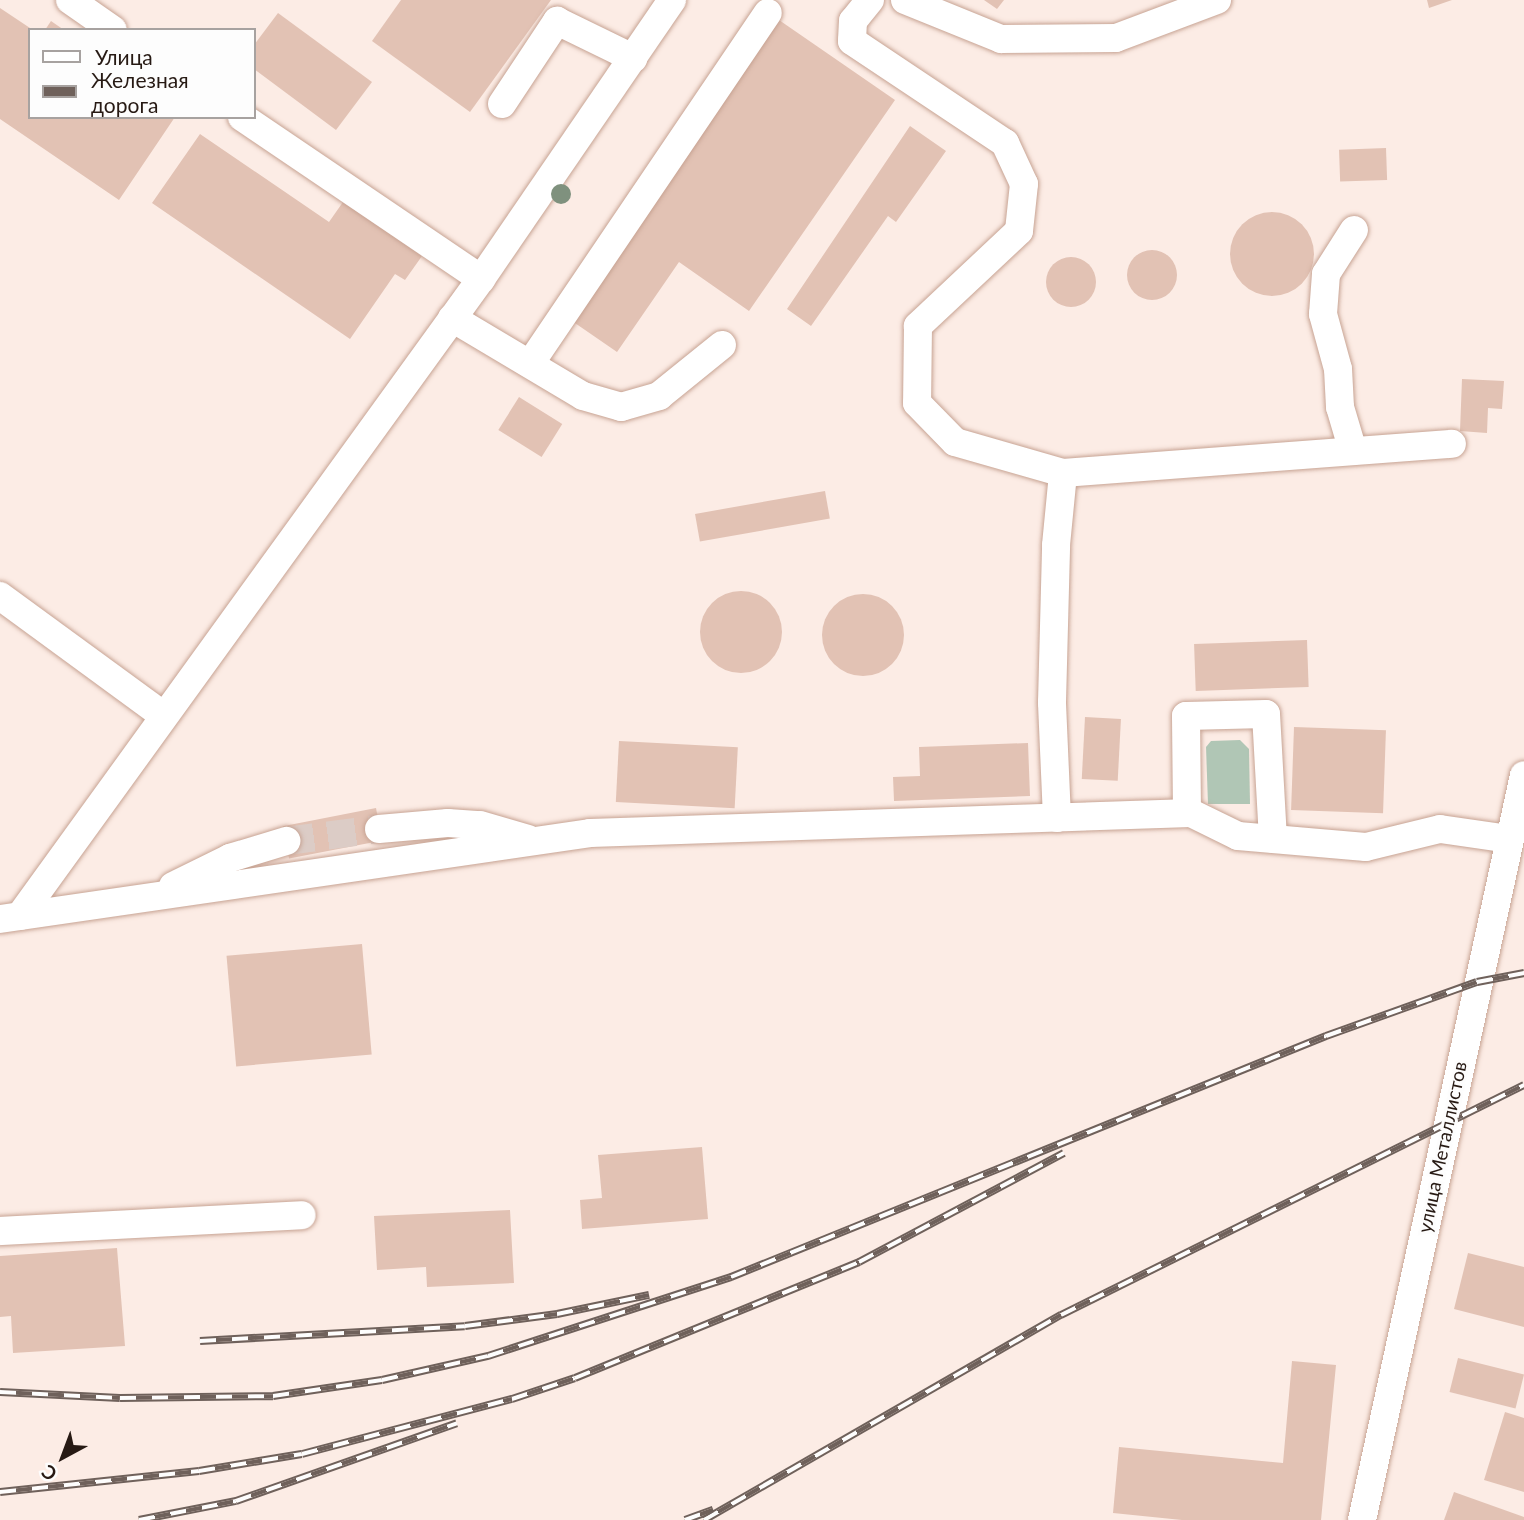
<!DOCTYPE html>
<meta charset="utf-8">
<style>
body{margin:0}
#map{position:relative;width:1524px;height:1520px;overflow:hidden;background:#fcece5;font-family:Lato,sans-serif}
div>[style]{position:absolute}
.green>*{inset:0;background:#b0c6b5}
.building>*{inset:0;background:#e2c2b4;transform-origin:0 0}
.round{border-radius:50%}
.minor-tunnel>*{height:28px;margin-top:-14px;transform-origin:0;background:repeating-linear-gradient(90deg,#dcccc6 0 28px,transparent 0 42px)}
.roads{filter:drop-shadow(0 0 2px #c7a393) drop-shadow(0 0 2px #c7a393)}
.minor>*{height:28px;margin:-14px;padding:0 14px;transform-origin:14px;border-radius:14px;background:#fff}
.rail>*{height:8px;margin-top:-4px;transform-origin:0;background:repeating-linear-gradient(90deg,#fdfdfd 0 16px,#6f615b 0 32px);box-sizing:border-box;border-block:2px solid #6f615b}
.trees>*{width:20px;height:20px;margin:-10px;border-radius:50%;background:#7f917e}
span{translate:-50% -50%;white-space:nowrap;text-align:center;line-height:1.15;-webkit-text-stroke:6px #fdfdfd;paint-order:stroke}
.street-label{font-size:19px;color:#271a14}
.legend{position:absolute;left:28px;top:28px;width:228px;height:91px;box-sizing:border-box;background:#fdfdfd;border:2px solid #a7a2a0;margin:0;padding:9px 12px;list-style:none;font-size:21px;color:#271a14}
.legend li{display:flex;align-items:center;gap:14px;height:35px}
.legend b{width:35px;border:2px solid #a7a2a0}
.north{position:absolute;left:28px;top:1422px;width:70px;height:70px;-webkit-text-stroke:5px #fdfdfd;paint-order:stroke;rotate:221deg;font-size:19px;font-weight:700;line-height:28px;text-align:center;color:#271a14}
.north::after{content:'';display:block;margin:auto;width:24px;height:32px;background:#271a14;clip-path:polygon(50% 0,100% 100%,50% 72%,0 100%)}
</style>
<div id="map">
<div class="green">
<div style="clip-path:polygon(1240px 740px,1249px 749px,1250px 804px,1208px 804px,1206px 747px,1211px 741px)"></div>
</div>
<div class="building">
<div style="clip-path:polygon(401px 0,551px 0,470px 112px,372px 41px)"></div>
<div style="clip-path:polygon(984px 0,1004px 0,997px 9px)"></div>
<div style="clip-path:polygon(1427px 0,1452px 0,1429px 8px)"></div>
<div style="clip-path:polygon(0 8px,30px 28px,30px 117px,175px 117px,119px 200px,0 119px)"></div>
<div style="clip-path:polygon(278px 13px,372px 82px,336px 130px,254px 69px,254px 45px)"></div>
<div style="clip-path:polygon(779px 20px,895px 100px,749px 311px,679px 262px,617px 352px,572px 321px)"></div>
<div style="clip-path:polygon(51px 21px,64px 30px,45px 30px)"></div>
<div style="clip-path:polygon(910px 126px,946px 151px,896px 222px,888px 216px,811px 326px,787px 309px)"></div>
<div style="clip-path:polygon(200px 134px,329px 222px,343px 202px,422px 256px,405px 280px,395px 274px,350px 339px,152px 203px)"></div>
<div style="left:1386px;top:148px;width:32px;height:47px;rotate:88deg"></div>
<div class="round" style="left:1230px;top:212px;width:84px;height:84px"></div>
<div class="round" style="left:1127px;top:250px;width:50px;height:50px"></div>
<div class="round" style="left:1046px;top:257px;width:50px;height:50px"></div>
<div style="clip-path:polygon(1462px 379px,1504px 381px,1502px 409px,1488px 408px,1487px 433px,1460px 431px)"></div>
<div style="left:519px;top:397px;width:51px;height:39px;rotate:32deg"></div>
<div style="left:825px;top:491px;width:28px;height:132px;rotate:80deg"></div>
<div class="round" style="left:700px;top:591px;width:82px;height:82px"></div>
<div class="round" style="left:822px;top:594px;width:82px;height:82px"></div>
<div style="left:1307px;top:640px;width:47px;height:113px;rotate:88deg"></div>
<div style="left:1085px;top:717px;width:36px;height:62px;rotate:3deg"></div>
<div style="left:1294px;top:727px;width:92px;height:83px;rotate:2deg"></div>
<div style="left:619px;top:741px;width:119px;height:61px;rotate:3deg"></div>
<div style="clip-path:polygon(1028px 743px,1030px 796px,894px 801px,893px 777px,920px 776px,919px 747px)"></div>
<div style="left:376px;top:808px;width:33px;height:95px;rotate:79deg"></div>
<div style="left:362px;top:944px;width:111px;height:136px;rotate:85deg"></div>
<div style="clip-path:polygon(702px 1147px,708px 1219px,582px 1229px,580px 1200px,602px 1198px,598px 1155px)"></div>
<div style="clip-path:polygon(510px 1210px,514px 1283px,427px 1287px,426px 1267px,377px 1270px,374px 1216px)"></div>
<div style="clip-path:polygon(117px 1248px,125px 1346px,13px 1353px,11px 1316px,0 1317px,0 1256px)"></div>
<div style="clip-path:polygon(1468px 1253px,1524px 1267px,1524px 1327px,1454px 1309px)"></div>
<div style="left:1458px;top:1358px;width:68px;height:35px;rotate:14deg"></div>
<div style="clip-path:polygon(1292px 1361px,1336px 1365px,1321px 1520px,1182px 1520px,1113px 1513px,1119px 1447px,1283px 1463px)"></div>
<div style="clip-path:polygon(1505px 1412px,1524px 1418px,1524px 1492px,1484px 1480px)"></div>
<div style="clip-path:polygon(1454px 1492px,1524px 1517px,1524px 1520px,1444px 1520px)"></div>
</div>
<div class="minor-tunnel">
<div style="left:286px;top:841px;width:94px;rotate:-7.4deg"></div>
</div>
<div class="roads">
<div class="minor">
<div style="left:70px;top:0;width:52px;rotate:34.9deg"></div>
<div style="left:870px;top:0;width:27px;rotate:129deg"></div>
<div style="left:853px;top:21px;width:20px;rotate:93deg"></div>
<div style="left:852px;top:41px;width:184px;rotate:33.7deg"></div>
<div style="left:1005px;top:143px;width:45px;rotate:65.1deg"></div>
<div style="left:1024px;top:184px;width:47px;rotate:96.1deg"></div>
<div style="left:1019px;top:231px;width:139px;rotate:136.8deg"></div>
<div style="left:918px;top:326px;width:77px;rotate:90.7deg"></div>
<div style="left:917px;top:403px;width:54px;rotate:45.7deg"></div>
<div style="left:955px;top:442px;width:112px;rotate:16deg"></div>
<div style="left:1063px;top:473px;width:390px;rotate:-4.3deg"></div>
<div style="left:905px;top:0;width:104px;rotate:22.1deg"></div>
<div style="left:1001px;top:39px;width:115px;rotate:-0.5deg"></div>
<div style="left:1116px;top:38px;width:108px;rotate:-20.6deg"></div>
<div style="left:502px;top:104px;width:100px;rotate:-56.5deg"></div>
<div style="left:557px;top:21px;width:85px;rotate:26deg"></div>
<div style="left:242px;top:117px;width:289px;rotate:34.1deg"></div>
<div style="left:452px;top:318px;width:152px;rotate:30.8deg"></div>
<div style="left:583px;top:396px;width:40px;rotate:16deg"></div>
<div style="left:621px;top:407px;width:40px;rotate:-16deg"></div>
<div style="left:659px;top:396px;width:81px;rotate:-39deg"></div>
<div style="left:530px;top:364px;width:424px;rotate:-55.9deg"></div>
<div style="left:1353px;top:451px;width:46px;rotate:-106.5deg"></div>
<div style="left:1340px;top:407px;width:38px;rotate:-93deg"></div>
<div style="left:1338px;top:369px;width:57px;rotate:-105.3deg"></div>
<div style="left:1323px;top:314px;width:40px;rotate:-85.7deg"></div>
<div style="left:1326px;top:274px;width:52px;rotate:-57.5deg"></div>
<div style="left:0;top:596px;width:203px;rotate:36.2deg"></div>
<div style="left:1187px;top:813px;width:97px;rotate:-90.6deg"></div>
<div style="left:1186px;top:716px;width:80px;rotate:-1.4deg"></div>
<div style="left:1266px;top:714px;width:125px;rotate:86.8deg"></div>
<div style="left:1057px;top:818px;width:116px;rotate:-92.5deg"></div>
<div style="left:1052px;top:702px;width:157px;rotate:-88.5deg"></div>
<div style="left:1056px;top:545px;width:72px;rotate:-84.4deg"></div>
<div style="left:379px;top:829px;width:69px;rotate:-5deg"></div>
<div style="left:448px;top:823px;width:32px;rotate:4deg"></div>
<div style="left:480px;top:825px;width:50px;rotate:16.3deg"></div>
<div style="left:173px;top:886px;width:64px;rotate:-26.2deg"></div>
<div style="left:230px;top:858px;width:59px;rotate:-16.9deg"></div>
<div style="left:20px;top:916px;width:786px;rotate:-54.11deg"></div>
<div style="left:481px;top:279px;width:338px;rotate:-55.6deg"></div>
<div style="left:0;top:919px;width:596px;rotate:-8.29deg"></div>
<div style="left:590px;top:833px;width:601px;rotate:-1.91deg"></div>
<div style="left:1191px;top:813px;width:52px;rotate:26.1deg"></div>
<div style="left:1238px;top:836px;width:128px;rotate:4.9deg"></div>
<div style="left:1366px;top:847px;width:76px;rotate:-13.7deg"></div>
<div style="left:1440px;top:829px;width:70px;rotate:8.2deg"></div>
<div style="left:0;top:1231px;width:302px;rotate:-3deg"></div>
<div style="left:1362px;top:1520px;width:762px;rotate:-77.73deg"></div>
</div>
</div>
<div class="rail">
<div style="left:200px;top:1341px;width:265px;rotate:-3.2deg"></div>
<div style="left:465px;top:1326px;width:93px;rotate:-7.4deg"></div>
<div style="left:557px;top:1314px;width:94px;rotate:-11.7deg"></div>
<div style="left:0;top:1392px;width:120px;rotate:2.9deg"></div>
<div style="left:120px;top:1398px;width:153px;rotate:-0.7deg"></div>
<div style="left:273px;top:1396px;width:110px;rotate:-8.4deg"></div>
<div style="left:382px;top:1380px;width:109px;rotate:-12.8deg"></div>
<div style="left:488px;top:1356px;width:256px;rotate:-18deg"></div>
<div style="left:731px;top:1277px;width:642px;rotate:-22.05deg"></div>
<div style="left:1326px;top:1036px;width:160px;rotate:-19.7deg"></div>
<div style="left:1477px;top:982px;width:48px;rotate:-10.8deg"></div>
<div style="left:0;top:1492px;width:200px;rotate:-6deg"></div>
<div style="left:199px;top:1471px;width:104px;rotate:-9.4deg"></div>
<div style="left:302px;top:1454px;width:217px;rotate:-14.7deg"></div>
<div style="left:512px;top:1399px;width:66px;rotate:-18.4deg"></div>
<div style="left:575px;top:1378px;width:307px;rotate:-22.2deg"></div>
<div style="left:859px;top:1262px;width:232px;rotate:-28deg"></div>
<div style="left:139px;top:1520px;width:99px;rotate:-11.1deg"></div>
<div style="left:236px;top:1501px;width:234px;rotate:-19.4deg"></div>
<div style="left:685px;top:1520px;width:30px;rotate:-20deg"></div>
<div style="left:704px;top:1520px;width:412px;rotate:-29.9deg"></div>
<div style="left:1061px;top:1315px;width:517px;rotate:-26.42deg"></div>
</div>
<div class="trees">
<div style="left:561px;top:194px"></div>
</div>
<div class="street-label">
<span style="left:1442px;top:1147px;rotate:-78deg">улица Металлистов</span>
</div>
<ul class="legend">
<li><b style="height:9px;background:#fff"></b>Улица</li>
<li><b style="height:9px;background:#6f615b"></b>Железная дорога</li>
</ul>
<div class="north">С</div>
</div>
